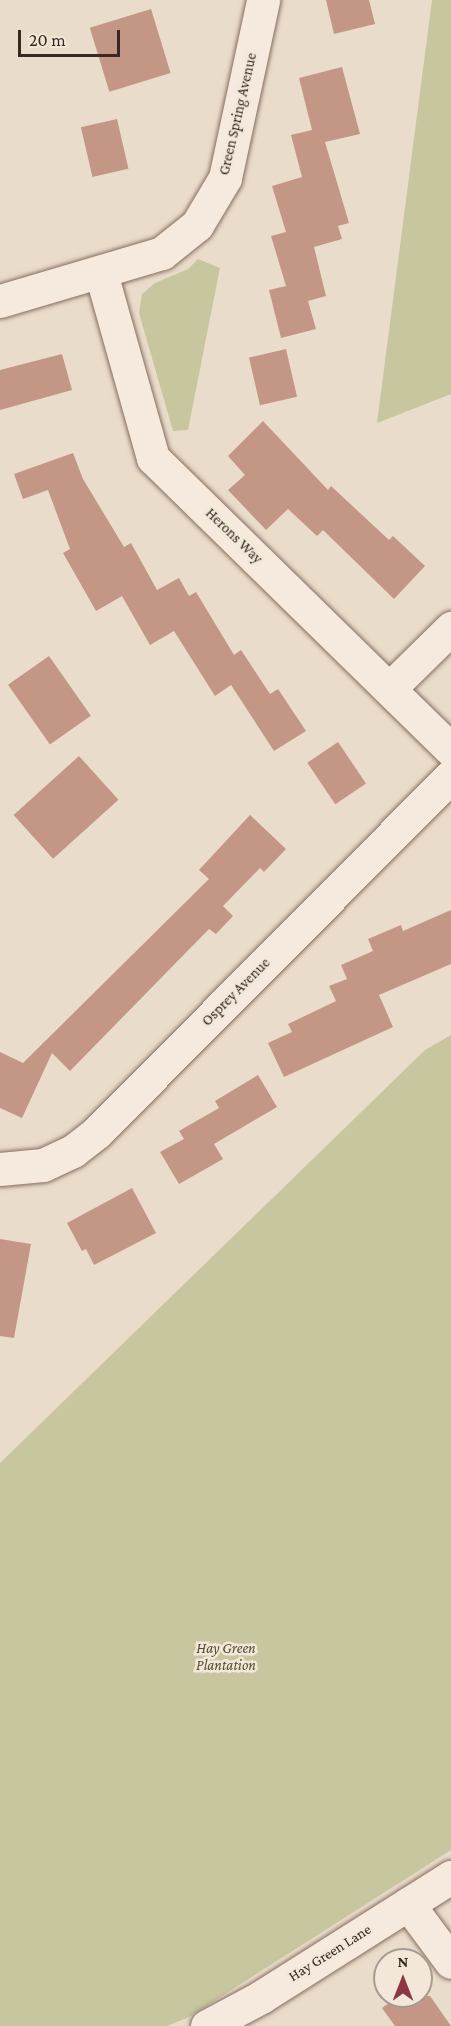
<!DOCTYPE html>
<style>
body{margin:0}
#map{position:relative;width:451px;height:2026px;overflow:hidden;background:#eadcca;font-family:"Crimson Pro",serif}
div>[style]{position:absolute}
.green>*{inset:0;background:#c7c69f}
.building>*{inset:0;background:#c49685;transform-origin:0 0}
.roads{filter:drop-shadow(0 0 2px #856e60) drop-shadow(0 0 2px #856e60)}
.minor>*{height:33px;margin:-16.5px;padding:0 16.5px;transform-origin:16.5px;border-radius:16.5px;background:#f5eadd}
span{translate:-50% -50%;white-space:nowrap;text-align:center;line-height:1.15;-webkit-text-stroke:5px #f2e7d9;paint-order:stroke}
.street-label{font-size:15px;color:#372922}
.park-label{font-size:15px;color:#4d512b;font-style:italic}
.north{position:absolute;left:373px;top:1948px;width:60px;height:60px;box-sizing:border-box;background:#f2e7d9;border:2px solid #a79b90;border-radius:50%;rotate:0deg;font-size:16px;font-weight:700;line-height:24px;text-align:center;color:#372922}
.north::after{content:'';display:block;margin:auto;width:21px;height:27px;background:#8d3744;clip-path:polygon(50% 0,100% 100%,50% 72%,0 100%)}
.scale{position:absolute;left:18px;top:30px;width:102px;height:27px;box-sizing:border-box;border:3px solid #372922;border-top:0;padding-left:8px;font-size:18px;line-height:21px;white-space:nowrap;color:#372922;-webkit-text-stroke:4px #f2e7d9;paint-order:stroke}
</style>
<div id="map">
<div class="green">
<div style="clip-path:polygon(432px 0,451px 0,451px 394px,377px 423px)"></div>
<div style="clip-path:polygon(198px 259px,220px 268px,188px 430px,173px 431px,139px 313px,142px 294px,155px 283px,188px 269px)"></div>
<div style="clip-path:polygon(451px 1035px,451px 1850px,189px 2017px,167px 2026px,0 2026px,0 1463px,425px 1050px)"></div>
</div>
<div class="building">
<div style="clip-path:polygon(326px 0,369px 0,375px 24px,334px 34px)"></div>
<div style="left:151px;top:9px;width:67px;height:64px;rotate:73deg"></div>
<div style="clip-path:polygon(342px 67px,360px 134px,325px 142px,349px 223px,338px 226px,342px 239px,314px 247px,326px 296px,308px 301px,316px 329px,281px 338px,269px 290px,286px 286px,271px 236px,286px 232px,272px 186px,302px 177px,291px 135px,312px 130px,299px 78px)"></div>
<div style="left:117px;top:119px;width:51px;height:37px;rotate:77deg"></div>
<div style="left:286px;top:349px;width:49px;height:38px;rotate:77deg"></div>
<div style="clip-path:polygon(62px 354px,72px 390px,0 410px,0 370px)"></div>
<div style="clip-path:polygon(263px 421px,328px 490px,331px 486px,389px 540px,393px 536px,425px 566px,394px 599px,323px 530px,317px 536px,288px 509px,266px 530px,228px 490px,245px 475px,228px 456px)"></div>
<div style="clip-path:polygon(73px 453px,83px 479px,124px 547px,131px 543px,157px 590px,179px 578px,189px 596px,196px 592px,234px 655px,241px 650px,270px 694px,278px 689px,306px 731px,274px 751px,231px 685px,215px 696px,174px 631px,150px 645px,122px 596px,96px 611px,63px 553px,70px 549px,48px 490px,23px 499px,14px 474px)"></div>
<div style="left:49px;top:656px;width:73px;height:50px;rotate:55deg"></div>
<div style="left:338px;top:742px;width:50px;height:37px;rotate:56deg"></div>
<div style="left:79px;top:756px;width:59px;height:88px;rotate:48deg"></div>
<div style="clip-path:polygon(250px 815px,286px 849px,264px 872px,260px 868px,223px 906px,233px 916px,216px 934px,209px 929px,70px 1071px,52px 1053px,22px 1118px,0 1108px,0 1052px,23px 1063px,209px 879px,199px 870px)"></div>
<div style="clip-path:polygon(451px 910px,451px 964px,379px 995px,393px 1027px,284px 1077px,268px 1043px,292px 1032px,288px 1024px,336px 1001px,329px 986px,347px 979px,341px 965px,373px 951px,368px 939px,401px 925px,403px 931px)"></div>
<div style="clip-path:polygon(258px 1075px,277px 1107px,214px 1144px,223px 1159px,179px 1184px,160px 1152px,184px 1139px,179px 1131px,219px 1108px,215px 1101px)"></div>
<div style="clip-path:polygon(132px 1188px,156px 1233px,94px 1265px,86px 1249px,82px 1251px,67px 1223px)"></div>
<div style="clip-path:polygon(0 1239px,31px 1244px,14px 1338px,0 1336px)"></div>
<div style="clip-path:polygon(399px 1996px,430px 1996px,451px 2026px,395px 2026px,382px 2008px)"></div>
</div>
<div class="roads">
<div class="minor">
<div style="left:101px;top:273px;width:192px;rotate:74.3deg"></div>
<div style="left:153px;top:458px;width:417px;rotate:44.4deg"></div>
<div style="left:0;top:301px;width:169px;rotate:-16.5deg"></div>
<div style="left:162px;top:253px;width:45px;rotate:-38.7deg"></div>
<div style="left:197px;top:225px;width:55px;rotate:-59.2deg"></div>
<div style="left:225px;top:178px;width:182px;rotate:-77.9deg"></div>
<div style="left:390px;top:688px;width:86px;rotate:-44.5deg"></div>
<div style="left:0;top:1169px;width:43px;rotate:-5.3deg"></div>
<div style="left:43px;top:1165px;width:33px;rotate:-25deg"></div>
<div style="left:73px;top:1151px;width:31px;rotate:-38deg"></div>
<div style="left:97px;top:1132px;width:502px;rotate:-45.16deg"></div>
<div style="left:408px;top:1904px;width:72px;rotate:53.4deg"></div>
<div style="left:207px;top:2026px;width:61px;rotate:-28.2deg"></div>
<div style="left:261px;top:1997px;width:225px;rotate:-32.3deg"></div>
</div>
</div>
<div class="street-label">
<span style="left:238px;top:114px;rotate:-77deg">Green Spring Avenue</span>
<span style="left:234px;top:536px;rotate:44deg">Herons Way</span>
<span style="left:236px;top:992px;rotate:-45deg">Osprey Avenue</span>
<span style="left:330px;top:1953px;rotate:-32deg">Hay Green Lane</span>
</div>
<div class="park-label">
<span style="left:226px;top:1657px">Hay Green<br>Plantation</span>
</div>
<div class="north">N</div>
<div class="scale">20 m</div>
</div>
